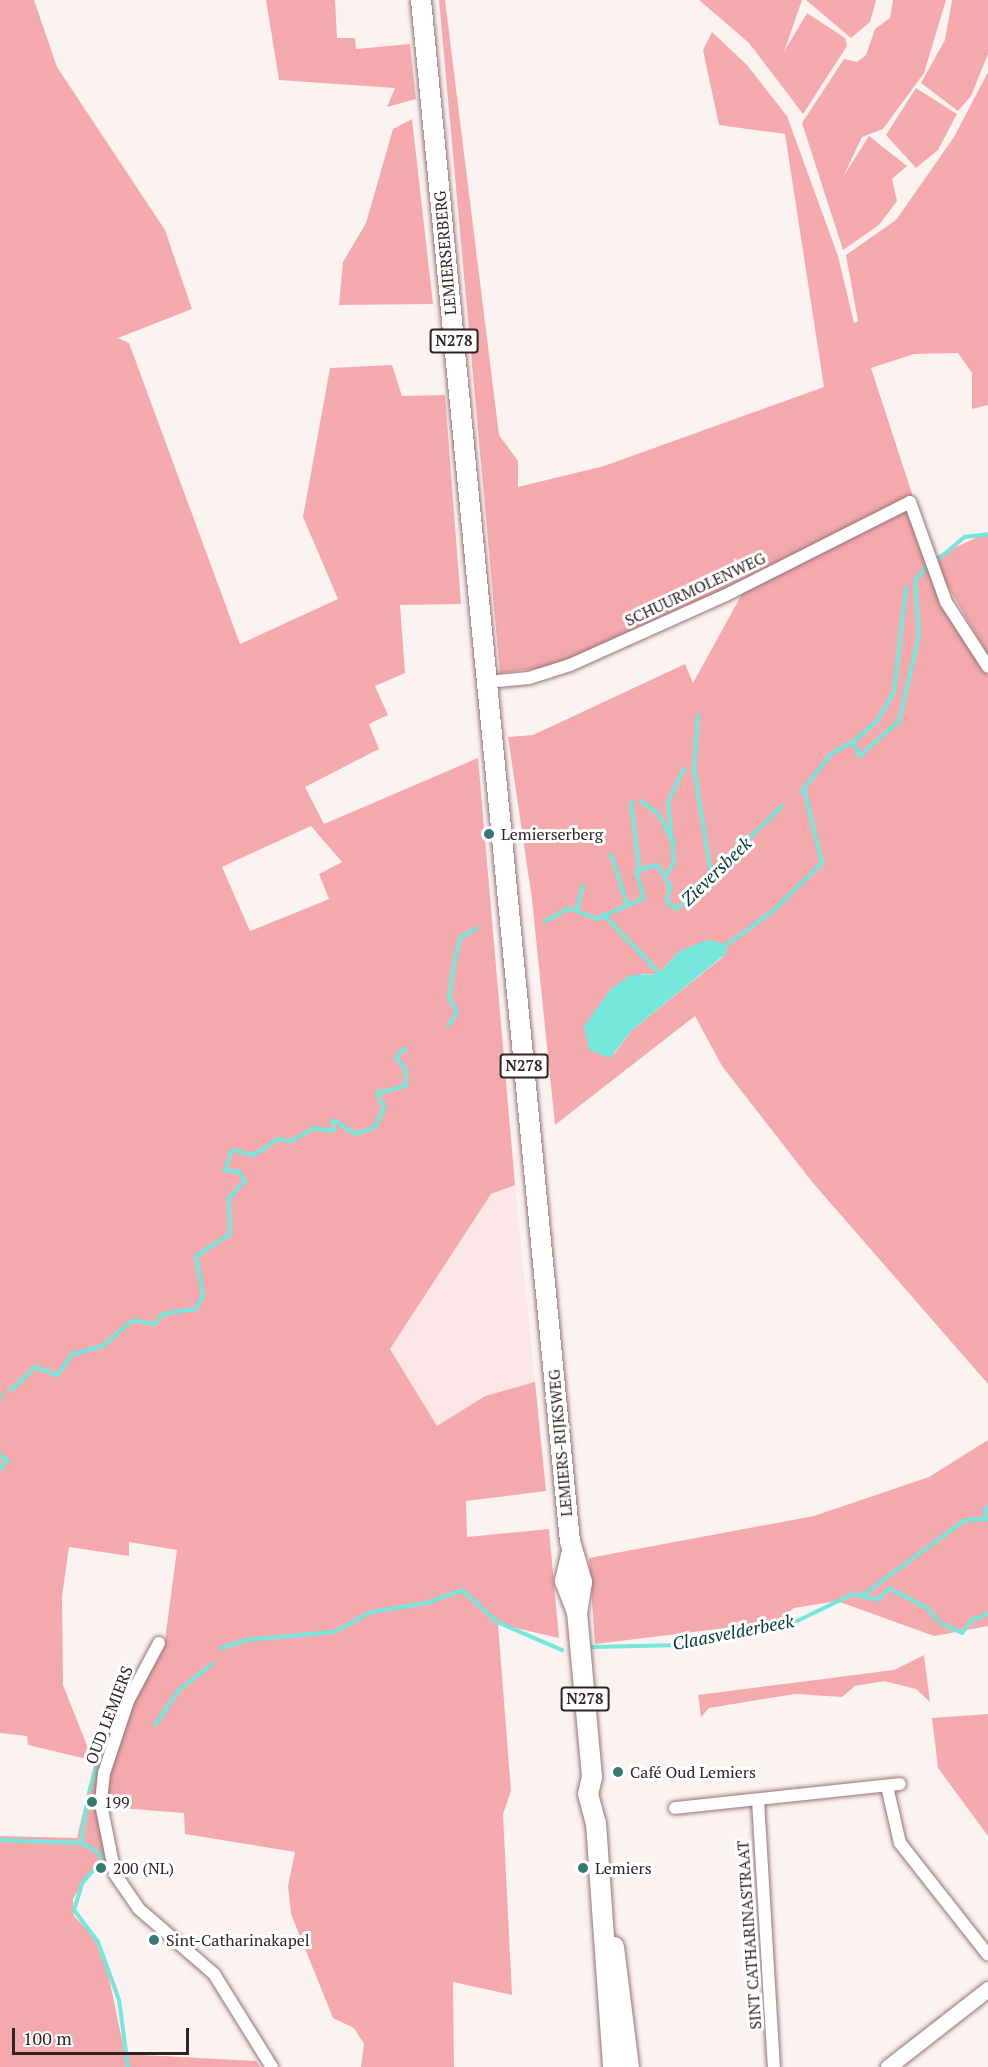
<!DOCTYPE html>
<meta charset="utf-8">
<style>
body{margin:0}
#map{position:relative;width:988px;height:2067px;overflow:hidden;background:#fbf2f2;font-family:"PT Serif",serif}
div>[style]{position:absolute}
.built>*{inset:0;background:#fce7e8}
.green>*{inset:0;background:#f4aaad}
.water>*{inset:0;background:#75e6db}
.stream>*{height:4px;margin:-2px;padding:0 2px;transform-origin:2px;border-radius:2px;background:#75e6db}
.roads{filter:drop-shadow(0 0 2px #967273) drop-shadow(0 0 2px #967273)}
.minor>*{height:12px;margin:-6px;padding:0 6px;transform-origin:6px;border-radius:6px;background:#fff}
.tertiary>*{height:15px;margin:-7.5px;padding:0 7.5px;transform-origin:7.5px;border-radius:7.5px;background:#fff}
.primary>*{height:20px;margin:-10px;padding:0 10px;transform-origin:10px;border-radius:10px;background:#fff}
.dots>*{width:16px;height:16px;translate:-50% -50%;box-sizing:border-box;border:3px solid #fff;border-radius:50%}
span{translate:-50% -50%;white-space:nowrap;text-align:center;line-height:1.15;-webkit-text-stroke:6px #fff;paint-order:stroke}
.shield-label span{padding:2px 4px;background:#fff;border:2px solid;border-radius:4px;-webkit-text-stroke-width:0}
.shield-label{font-size:15px;color:#312323;font-weight:700}
.street-label{font-size:16px;color:#312323}
.poi-label{font-size:16px;color:#312323}
.left{translate:0 -50%;text-align:left}
.water-label{font-size:18px;color:#023b36;font-style:italic}
.scale{position:absolute;left:12px;top:2028px;width:177px;height:27px;box-sizing:border-box;border:3px solid #312323;border-top:0;padding-left:8px;font-size:18px;line-height:21px;white-space:nowrap;color:#312323;-webkit-text-stroke:4px #fff;paint-order:stroke}
</style>
<div id="map">
<div class="built">
<div style="clip-path:polygon(515px 1185px,535px 1382px,485px 1396px,436px 1427px,390px 1349px,491px 1194px)"></div>
</div>
<div class="green">
<div style="clip-path:polygon(evenodd,0 0,34px 0,57px 67px,165px 230px,192px 309px,118px 338px,129px 343px,240px 644px,338px 599px,303px 517px,330px 368px,392px 365px,402px 396px,445px 395px,461px 604px,400px 605px,405px 673px,375px 686px,388px 715px,369px 724px,379px 749px,305px 787px,324px 824px,478px 758px,515px 1185px,491px 1194px,390px 1349px,437px 1426px,485px 1396px,535px 1382px,546px 1491px,466px 1501px,467px 1537px,549px 1529px,559px 1638px,498px 1624px,511px 1791px,503px 1814px,512px 1995px,453px 1982px,454px 2067px,361px 2067px,364px 2044px,354px 2028px,333px 2018px,291px 1914px,288px 1886px,295px 1852px,185px 1834px,184px 1813px,107px 1807px,109px 1770px,126px 1717px,164px 1647px,177px 1550px,129px 1542px,129px 1556px,69px 1547px,62px 1596px,63px 1685px,88px 1748px,103px 1759px,108px 1859px,84px 1881px,73px 1899px,74px 1916px,94px 1937px,108px 1973px,125px 2054px,256px 2061px,260px 2067px,0 2067px,0 1836px,77px 1838px,95px 1761px,28px 1745px,27px 1736px,0 1733px,0 0,311px 826px,342px 862px,319px 874px,329px 899px,250px 931px,222px 867px,311px 826px)"></div>
<div style="clip-path:polygon(266px 0,335px 0,337px 38px,355px 38px,356px 49px,410px 44px,416px 99px,387px 107px,395px 88px,279px 80px)"></div>
<div style="clip-path:polygon(evenodd,439px 0,445px 0,499px 435px,518px 461px,518px 487px,604px 466px,824px 387px,785px 134px,719px 125px,703px 50px,712px 32px,747px 65px,787px 116px,838px 256px,854px 323px,858px 321px,846px 255px,896px 220px,954px 137px,988px 72px,988px 405px,972px 409px,972px 373px,958px 353px,914px 354px,871px 368px,933px 558px,988px 532px,988px 655px,934px 563px,941px 606px,988px 675px,988px 1384px,813px 1183px,722px 1066px,695px 1016px,555px 1125px,532px 899px,508px 737px,533px 735px,685px 664px,693px 683px,747px 585px,551px 667px,500px 673px,439px 0,679px 951px,724px 956px,632px 1030px,614px 1054px,642px 974px,659px 974px,679px 951px)"></div>
<div style="clip-path:polygon(699px 0,802px 0,784px 52px,807px 13px,845px 38px,847px 46px,803px 114px,749px 43px)"></div>
<div style="clip-path:polygon(806px 0,876px 0,870px 22px,851px 38px)"></div>
<div style="clip-path:polygon(893px 0,946px 0,924px 73px,883px 129px,862px 137px,843px 177px,869px 136px,907px 166px,892px 179px,897px 201px,879px 225px,843px 250px,802px 123px,844px 59px,857px 62px,866px 55px,875px 29px,890px 18px)"></div>
<div style="clip-path:polygon(952px 0,988px 0,988px 54px,971px 96px,958px 111px,921px 83px,945px 40px)"></div>
<div style="clip-path:polygon(916px 88px,957px 114px,938px 150px,916px 168px,886px 135px)"></div>
<div style="clip-path:polygon(412px 119px,433px 304px,339px 305px,343px 262px,366px 223px,393px 129px)"></div>
<div style="clip-path:polygon(988px 1440px,988px 1626px,934px 1636px,837px 1601px,794px 1608px,776px 1622px,595px 1644px,589px 1558px,814px 1516px,929px 1477px)"></div>
<div style="clip-path:polygon(924px 1655px,930px 1702px,916px 1689px,884px 1681px,855px 1686px,842px 1697px,795px 1694px,709px 1708px,701px 1717px,698px 1695px,894px 1670px)"></div>
<div style="clip-path:polygon(988px 1714px,988px 1836px,938px 1768px,932px 1718px)"></div>
</div>
<div class="water">
<div style="clip-path:polygon(707px 940px,723px 943px,728px 952px,632px 1030px,610px 1058px,589px 1050px,584px 1026px,610px 990px,630px 975px,659px 974px,679px 951px)"></div>
</div>
<div class="stream">
<div style="left:936px;top:561px;width:38px;rotate:-40deg"></div>
<div style="left:965px;top:537px;width:23px;rotate:-7deg"></div>
<div style="left:698px;top:715px;width:54px;rotate:94.2deg"></div>
<div style="left:694px;top:769px;width:105px;rotate:80.7deg"></div>
<div style="left:853px;top:742px;width:32px;rotate:-41deg"></div>
<div style="left:877px;top:721px;width:34px;rotate:-60deg"></div>
<div style="left:894px;top:692px;width:105px;rotate:-83.4deg"></div>
<div style="left:801px;top:792px;width:48px;rotate:-51.7deg"></div>
<div style="left:831px;top:754px;width:25px;rotate:-29deg"></div>
<div style="left:853px;top:742px;width:16px;rotate:63deg"></div>
<div style="left:860px;top:756px;width:52px;rotate:-41.9deg"></div>
<div style="left:899px;top:721px;width:87px;rotate:-76.8deg"></div>
<div style="left:919px;top:636px;width:55px;rotate:-94.2deg"></div>
<div style="left:915px;top:581px;width:21px;rotate:-53deg"></div>
<div style="left:641px;top:801px;width:23px;rotate:38deg"></div>
<div style="left:659px;top:815px;width:32px;rotate:62deg"></div>
<div style="left:631px;top:802px;width:65px;rotate:83deg"></div>
<div style="left:611px;top:854px;width:52px;rotate:72.3deg"></div>
<div style="left:667px;top:874px;width:14px;rotate:-60deg"></div>
<div style="left:674px;top:862px;width:60px;rotate:-95.7deg"></div>
<div style="left:668px;top:802px;width:37px;rotate:-64deg"></div>
<div style="left:577px;top:909px;width:25px;rotate:-76deg"></div>
<div style="left:603px;top:914px;width:87px;rotate:46.4deg"></div>
<div style="left:545px;top:921px;width:27px;rotate:-28deg"></div>
<div style="left:569px;top:908px;width:30px;rotate:21deg"></div>
<div style="left:597px;top:919px;width:51px;rotate:-24.1deg"></div>
<div style="left:644px;top:898px;width:28px;rotate:-107deg"></div>
<div style="left:636px;top:871px;width:22px;rotate:-16deg"></div>
<div style="left:657px;top:865px;width:25px;rotate:58deg"></div>
<div style="left:670px;top:886px;width:16px;rotate:101deg"></div>
<div style="left:667px;top:902px;width:12px;rotate:35deg"></div>
<div style="left:677px;top:909px;width:147px;rotate:-44.4deg"></div>
<div style="left:722px;top:948px;width:62px;rotate:-35.8deg"></div>
<div style="left:772px;top:912px;width:70px;rotate:-44.4deg"></div>
<div style="left:822px;top:863px;width:76px;rotate:-103.7deg"></div>
<div style="left:449px;top:1025px;width:15px;rotate:-58deg"></div>
<div style="left:457px;top:1012px;width:16px;rotate:-120deg"></div>
<div style="left:449px;top:998px;width:40px;rotate:-81.5deg"></div>
<div style="left:455px;top:958px;width:22px;rotate:-74deg"></div>
<div style="left:461px;top:937px;width:18px;rotate:-29deg"></div>
<div style="left:11px;top:1390px;width:34px;rotate:-43deg"></div>
<div style="left:36px;top:1367px;width:22px;rotate:21deg"></div>
<div style="left:57px;top:1375px;width:26px;rotate:-53deg"></div>
<div style="left:73px;top:1354px;width:31px;rotate:-15deg"></div>
<div style="left:103px;top:1346px;width:40px;rotate:-41deg"></div>
<div style="left:133px;top:1320px;width:21px;rotate:11deg"></div>
<div style="left:154px;top:1324px;width:13px;rotate:-48deg"></div>
<div style="left:163px;top:1314px;width:33px;rotate:-9deg"></div>
<div style="left:196px;top:1309px;width:16px;rotate:-63deg"></div>
<div style="left:203px;top:1295px;width:40px;rotate:-100deg"></div>
<div style="left:196px;top:1256px;width:40px;rotate:-32.9deg"></div>
<div style="left:230px;top:1234px;width:36px;rotate:-92deg"></div>
<div style="left:229px;top:1198px;width:23px;rotate:-47deg"></div>
<div style="left:245px;top:1181px;width:12px;rotate:-125deg"></div>
<div style="left:238px;top:1171px;width:13px;rotate:180deg"></div>
<div style="left:225px;top:1171px;width:22px;rotate:-72deg"></div>
<div style="left:232px;top:1150px;width:23px;rotate:13deg"></div>
<div style="left:254px;top:1155px;width:29px;rotate:-34deg"></div>
<div style="left:278px;top:1139px;width:13px;rotate:9deg"></div>
<div style="left:291px;top:1141px;width:26px;rotate:-29deg"></div>
<div style="left:314px;top:1128px;width:19px;rotate:9deg"></div>
<div style="left:333px;top:1131px;width:11px;rotate:-90deg"></div>
<div style="left:333px;top:1120px;width:26px;rotate:32deg"></div>
<div style="left:355px;top:1134px;width:21px;rotate:-19deg"></div>
<div style="left:375px;top:1127px;width:22px;rotate:-66deg"></div>
<div style="left:384px;top:1107px;width:16px;rotate:-117deg"></div>
<div style="left:377px;top:1093px;width:30px;rotate:-14deg"></div>
<div style="left:406px;top:1086px;width:17px;rotate:-93deg"></div>
<div style="left:405px;top:1069px;width:15px;rotate:-127deg"></div>
<div style="left:396px;top:1057px;width:13px;rotate:-45deg"></div>
<div style="left:0;top:1396px;width:2px;rotate:-27deg"></div>
<div style="left:0;top:1455px;width:9px;rotate:36deg"></div>
<div style="left:7px;top:1460px;width:11px;rotate:128deg"></div>
<div style="left:982px;top:1520px;width:15px;rotate:-67deg"></div>
<div style="left:864px;top:1594px;width:125px;rotate:-36.2deg"></div>
<div style="left:965px;top:1520px;width:23px;rotate:-2deg"></div>
<div style="left:942px;top:1624px;width:22px;rotate:24deg"></div>
<div style="left:962px;top:1633px;width:16px;rotate:-52deg"></div>
<div style="left:972px;top:1620px;width:17px;rotate:-21deg"></div>
<div style="left:592px;top:1647px;width:91px;rotate:-1.3deg"></div>
<div style="left:683px;top:1645px;width:60px;rotate:-16.3deg"></div>
<div style="left:741px;top:1628px;width:54px;rotate:-6.3deg"></div>
<div style="left:795px;top:1622px;width:64px;rotate:-25.8deg"></div>
<div style="left:853px;top:1594px;width:26px;rotate:13deg"></div>
<div style="left:878px;top:1600px;width:16px;rotate:-47deg"></div>
<div style="left:889px;top:1588px;width:43px;rotate:27.8deg"></div>
<div style="left:927px;top:1608px;width:17px;rotate:50deg"></div>
<div style="left:221px;top:1648px;width:28px;rotate:-17deg"></div>
<div style="left:248px;top:1640px;width:86px;rotate:-5.3deg"></div>
<div style="left:334px;top:1632px;width:42px;rotate:-28.4deg"></div>
<div style="left:371px;top:1612px;width:57px;rotate:-9.1deg"></div>
<div style="left:427px;top:1603px;width:37px;rotate:-20deg"></div>
<div style="left:462px;top:1590px;width:47px;rotate:42.4deg"></div>
<div style="left:497px;top:1622px;width:71px;rotate:23.3deg"></div>
<div style="left:155px;top:1725px;width:42px;rotate:-55.6deg"></div>
<div style="left:179px;top:1690px;width:42px;rotate:-38.2deg"></div>
<div style="left:101px;top:1745px;width:17px;rotate:-50deg"></div>
<div style="left:89px;top:1792px;width:32px;rotate:-74deg"></div>
<div style="left:0;top:1840px;width:81px;rotate:2.1deg"></div>
<div style="left:81px;top:1843px;width:21px;rotate:28deg"></div>
<div style="left:100px;top:1853px;width:8px;rotate:83deg"></div>
<div style="left:101px;top:1861px;width:30px;rotate:130deg"></div>
<div style="left:82px;top:1884px;width:27px;rotate:107deg"></div>
<div style="left:74px;top:1910px;width:40px;rotate:53deg"></div>
<div style="left:98px;top:1942px;width:62px;rotate:70.1deg"></div>
<div style="left:119px;top:2000px;width:68px;rotate:82.3deg"></div>
<div style="left:81px;top:1843px;width:41px;rotate:-81.7deg"></div>
</div>
<div class="roads">
<div class="minor">
<div style="left:487px;top:682px;width:42px;rotate:-5.4deg"></div>
<div style="left:529px;top:678px;width:43px;rotate:-17.6deg"></div>
<div style="left:570px;top:665px;width:171px;rotate:-24.2deg"></div>
<div style="left:726px;top:595px;width:206px;rotate:-26.8deg"></div>
<div style="left:910px;top:502px;width:106px;rotate:70.2deg"></div>
<div style="left:946px;top:602px;width:77px;rotate:57.1deg"></div>
<div style="left:159px;top:1643px;width:66px;rotate:118.1deg"></div>
<div style="left:128px;top:1701px;width:76px;rotate:108.4deg"></div>
<div style="left:104px;top:1773px;width:31px;rotate:96deg"></div>
<div style="left:101px;top:1804px;width:71px;rotate:78.7deg"></div>
<div style="left:115px;top:1874px;width:42px;rotate:55.6deg"></div>
<div style="left:139px;top:1909px;width:99px;rotate:40.9deg"></div>
<div style="left:214px;top:1974px;width:110px;rotate:58.1deg"></div>
<div style="left:887px;top:1786px;width:58px;rotate:77.2deg"></div>
<div style="left:900px;top:1843px;width:142px;rotate:51.8deg"></div>
<div style="left:758px;top:1800px;width:267px;rotate:86.6deg"></div>
<div style="left:675px;top:1808px;width:226px;rotate:-6.1deg"></div>
</div>
<div class="tertiary">
<div style="left:888px;top:2067px;width:127px;rotate:-38deg"></div>
</div>
<div class="primary">
<div style="left:421px;top:0;width:1548px;rotate:84.48deg"></div>
<div style="left:570px;top:1541px;width:43px;rotate:73.7deg"></div>
<div style="left:582px;top:1582px;width:30px;rotate:99deg"></div>
<div style="left:577px;top:1612px;width:166px;rotate:84.8deg"></div>
<div style="left:592px;top:1777px;width:17px;rotate:103deg"></div>
<div style="left:588px;top:1794px;width:30px;rotate:75deg"></div>
<div style="left:596px;top:1823px;width:245px;rotate:86deg"></div>
<div style="left:571px;top:1555px;width:27px;rotate:103deg"></div>
<div style="left:565px;top:1581px;width:33px;rotate:69deg"></div>
<div style="left:614px;top:1947px;width:121px;rotate:82.9deg"></div>
</div>
</div>
<div class="dots">
<div style="left:489px;top:834px;background:#327a73"></div>
<div style="left:618px;top:1772px;background:#327a73"></div>
<div style="left:92px;top:1802px;background:#327a73"></div>
<div style="left:101px;top:1868px;background:#327a73"></div>
<div style="left:583px;top:1868px;background:#327a73"></div>
<div style="left:154px;top:1940px;background:#327a73"></div>
</div>
<div class="shield-label">
<span style="left:454px;top:341px">N278</span>
<span style="left:524px;top:1066px">N278</span>
<span style="left:585px;top:1699px">N278</span>
</div>
<div class="street-label">
<span style="left:445px;top:253px;rotate:-95deg">LEMIERSERBERG</span>
<span style="left:695px;top:589px;rotate:-25deg">SCHUURMOLENWEG</span>
<span style="left:560px;top:1443px;rotate:-95deg">LEMIERS-RIJKSWEG</span>
<span style="left:109px;top:1715px;rotate:-69deg">OUD LEMIERS</span>
<span style="left:749px;top:1935px;rotate:-94deg">SINT CATHARINASTRAAT</span>
</div>
<div class="poi-label">
<span class="left" style="left:501px;top:834px">Lemierserberg</span>
<span class="left" style="left:630px;top:1772px">Café Oud Lemiers</span>
<span class="left" style="left:104px;top:1802px">199</span>
<span class="left" style="left:113px;top:1868px">200 (NL)</span>
<span class="left" style="left:595px;top:1868px">Lemiers</span>
<span class="left" style="left:166px;top:1940px">Sint-Catharinakapel</span>
</div>
<div class="water-label">
<span style="left:716px;top:871px;rotate:-44deg">Zieversbeek</span>
<span style="left:733px;top:1632px;rotate:-11deg">Claasvelderbeek</span>
</div>
<div class="scale">100 m</div>
</div>
